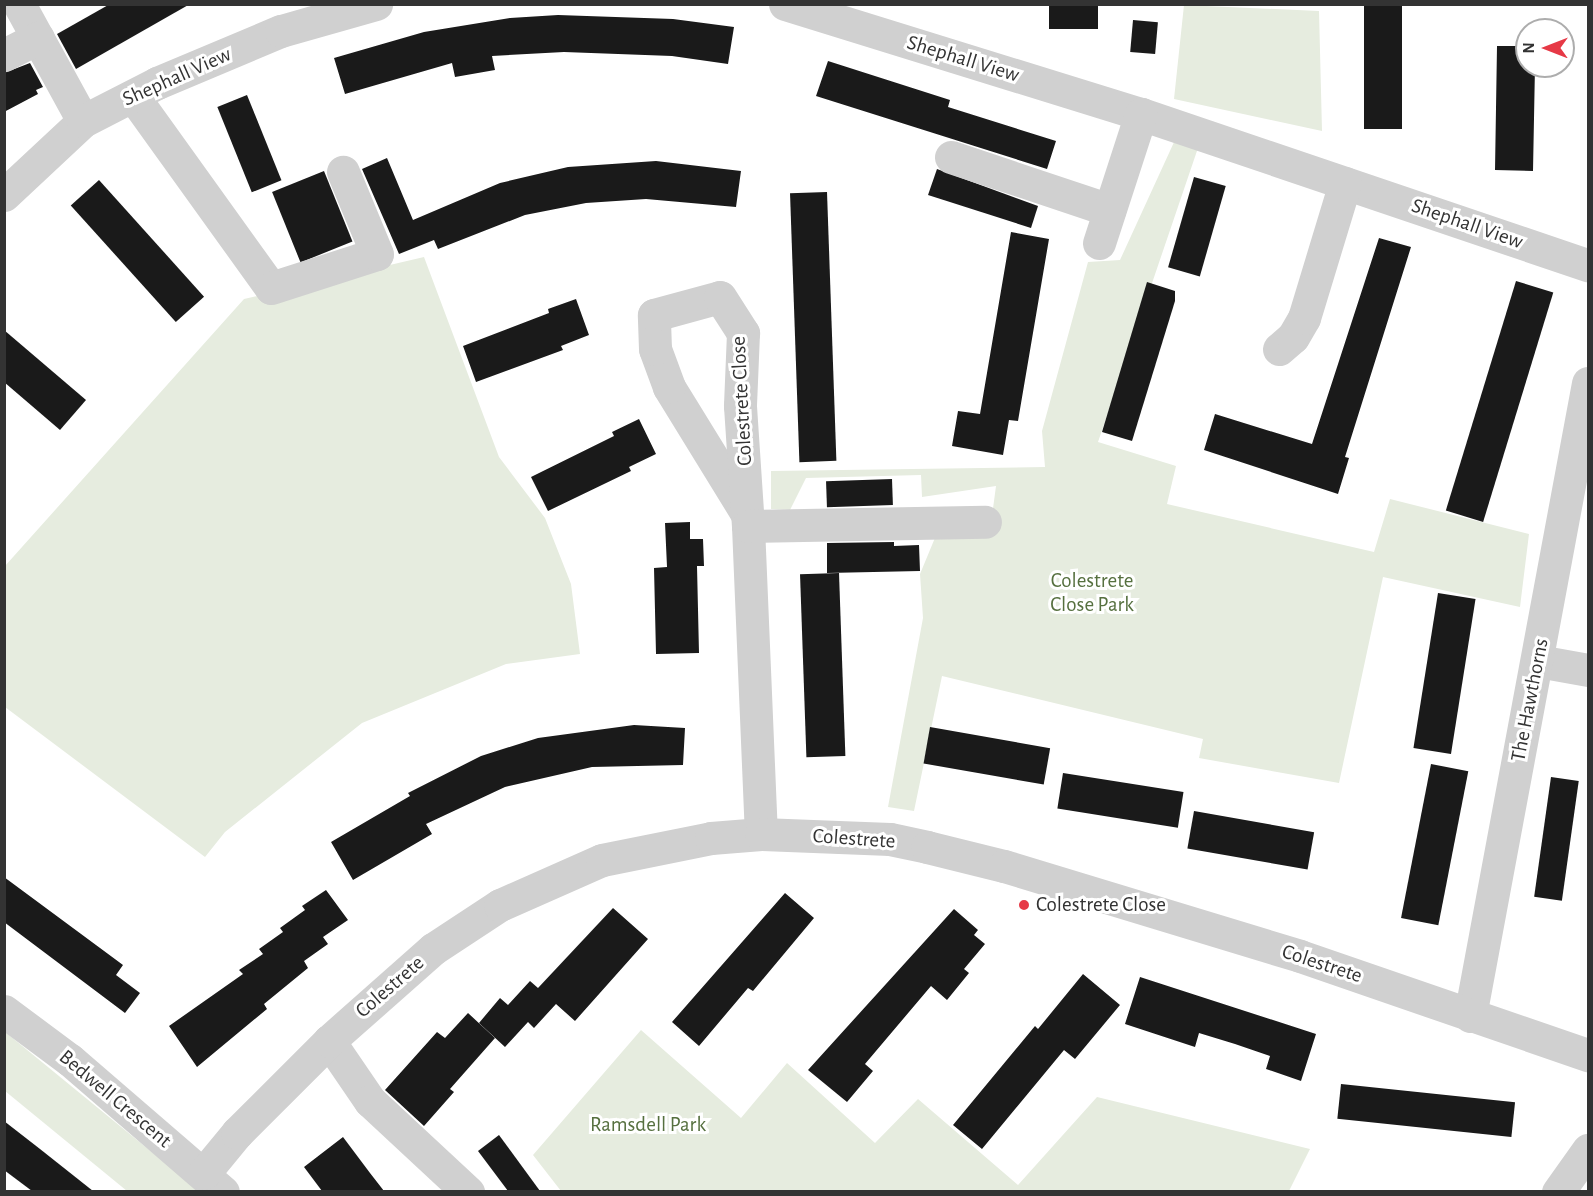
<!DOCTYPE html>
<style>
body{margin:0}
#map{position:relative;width:1593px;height:1196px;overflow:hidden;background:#fff;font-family:"Alegreya Sans",sans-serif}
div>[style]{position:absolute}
.green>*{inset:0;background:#e6ecdf}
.building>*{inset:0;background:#1a1a1a;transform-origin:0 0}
.minor>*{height:33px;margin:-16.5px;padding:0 16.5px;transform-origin:16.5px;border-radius:16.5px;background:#d0d0d0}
.dots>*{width:16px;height:16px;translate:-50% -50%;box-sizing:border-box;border:3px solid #fff;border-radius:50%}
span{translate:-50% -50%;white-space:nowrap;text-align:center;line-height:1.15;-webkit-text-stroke:6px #fff;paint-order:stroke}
.street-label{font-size:21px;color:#333}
.park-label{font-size:21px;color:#56703f}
.poi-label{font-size:21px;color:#333}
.left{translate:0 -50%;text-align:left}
.frame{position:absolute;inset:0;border:6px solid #333;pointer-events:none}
.north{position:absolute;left:1515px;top:18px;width:60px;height:60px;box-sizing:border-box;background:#fff;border:2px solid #adadad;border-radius:50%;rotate:270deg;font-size:16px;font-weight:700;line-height:24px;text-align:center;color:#333}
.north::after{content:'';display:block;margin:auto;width:21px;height:27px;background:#e63946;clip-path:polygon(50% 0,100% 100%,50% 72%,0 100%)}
</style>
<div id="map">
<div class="green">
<div style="clip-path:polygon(1184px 5px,1319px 11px,1322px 131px,1174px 99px)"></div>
<div style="clip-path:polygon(1175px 140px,1199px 145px,1098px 442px,1176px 466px,1167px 504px,1374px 552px,1390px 499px,1529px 534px,1520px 607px,1383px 577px,1339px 783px,1199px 758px,1203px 739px,942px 676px,914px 811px,888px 807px,923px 618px,920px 574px,937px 533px,990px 531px,996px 486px,922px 497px,921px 475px,806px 478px,790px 510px,771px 509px,771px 471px,1045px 467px,1042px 431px,1088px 262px,1120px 260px)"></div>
<div style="clip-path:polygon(424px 257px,499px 457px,545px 518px,571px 584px,580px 654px,506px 664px,362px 723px,225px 832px,205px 857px,5px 707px,5px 566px,244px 299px)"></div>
<div style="clip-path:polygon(641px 1030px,741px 1118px,787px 1063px,875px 1143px,918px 1099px,1018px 1185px,1097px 1097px,1310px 1149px,1289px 1191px,561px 1191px,533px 1155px)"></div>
<div style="clip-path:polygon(4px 1031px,192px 1185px,197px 1191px,127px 1191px,5px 1091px)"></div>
</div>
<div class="building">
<div style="clip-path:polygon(110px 4px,190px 4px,76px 69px,57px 34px)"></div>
<div style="left:1049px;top:4px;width:49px;height:25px"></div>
<div style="left:1364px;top:5px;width:38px;height:124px"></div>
<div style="clip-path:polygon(558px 15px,673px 19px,734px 27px,728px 64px,672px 56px,564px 52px,492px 56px,495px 70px,455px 77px,452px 63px,345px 94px,334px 58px,424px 32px,510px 18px)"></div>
<div style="left:1133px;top:20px;width:25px;height:32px;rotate:5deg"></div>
<div style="clip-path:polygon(1497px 46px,1527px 46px,1527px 66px,1535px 66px,1533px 171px,1495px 170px)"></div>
<div style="clip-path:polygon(828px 61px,950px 100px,948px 107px,1056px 141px,1047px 169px,816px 96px)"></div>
<div style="clip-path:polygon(30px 63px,43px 87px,36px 90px,38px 94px,4px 112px,4px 73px)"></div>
<div style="left:247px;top:95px;width:92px;height:32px;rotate:68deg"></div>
<div style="clip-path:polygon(387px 158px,413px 220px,500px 183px,568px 167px,656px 161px,741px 171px,736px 207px,646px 199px,586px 203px,525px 215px,438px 249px,434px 240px,399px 254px,362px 169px)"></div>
<div style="clip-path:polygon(937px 169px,1038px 206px,1031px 228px,928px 195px)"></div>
<div style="left:324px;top:171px;width:76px;height:56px;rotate:68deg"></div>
<div style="left:1194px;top:177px;width:33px;height:94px;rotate:16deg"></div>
<div style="left:99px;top:180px;width:157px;height:38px;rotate:48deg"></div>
<div style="left:827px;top:192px;width:269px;height:37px;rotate:88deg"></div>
<div style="clip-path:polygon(1011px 232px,1049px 239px,1018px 421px,1009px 420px,1003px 455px,952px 446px,958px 411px,980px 414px)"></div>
<div style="clip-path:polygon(1379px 238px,1411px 247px,1345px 457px,1349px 458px,1338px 494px,1204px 450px,1215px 414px,1312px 444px)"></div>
<div style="left:1516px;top:281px;width:39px;height:240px;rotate:17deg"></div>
<div style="clip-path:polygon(1147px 282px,1175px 291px,1175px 301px,1132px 441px,1102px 432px)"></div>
<div style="clip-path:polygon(576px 299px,589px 335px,561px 346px,563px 350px,476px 382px,463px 346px,549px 313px,548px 309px)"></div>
<div style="clip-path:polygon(4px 330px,86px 400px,60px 430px,4px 382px)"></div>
<div style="clip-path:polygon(639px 419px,656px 454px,629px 467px,631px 471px,548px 511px,531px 477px,614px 436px,612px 432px)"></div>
<div style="left:892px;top:479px;width:26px;height:66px;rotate:88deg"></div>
<div style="clip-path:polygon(690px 522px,690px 539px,703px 539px,704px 566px,697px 566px,699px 653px,656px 654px,654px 568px,667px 567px,665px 523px)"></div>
<div style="clip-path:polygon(894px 542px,894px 546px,919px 545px,920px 571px,827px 573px,827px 543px)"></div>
<div style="left:839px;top:573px;width:183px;height:39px;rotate:88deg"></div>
<div style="left:1438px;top:593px;width:38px;height:157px;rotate:9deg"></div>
<div style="clip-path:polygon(634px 725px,685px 728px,683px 765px,592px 767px,505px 787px,426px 824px,432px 834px,353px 880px,331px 842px,410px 796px,408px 793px,481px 756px,538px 738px)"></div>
<div style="left:930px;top:727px;width:122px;height:37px;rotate:10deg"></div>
<div style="left:1431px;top:764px;width:38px;height:157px;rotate:11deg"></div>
<div style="left:1063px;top:773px;width:122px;height:36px;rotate:9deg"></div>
<div style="left:1551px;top:777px;width:28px;height:121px;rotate:8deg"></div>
<div style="left:1194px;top:811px;width:122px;height:38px;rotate:10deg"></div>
<div style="clip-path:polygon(4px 877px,123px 965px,116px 975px,140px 993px,125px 1013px,4px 922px)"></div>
<div style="clip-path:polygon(326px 890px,348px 920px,323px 937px,328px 944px,304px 961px,308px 968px,264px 1004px,267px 1009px,197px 1067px,169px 1026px,243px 974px,239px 970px,263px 954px,259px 949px,283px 932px,280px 928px,305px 910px,302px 906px)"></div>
<div style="clip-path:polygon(785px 893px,814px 918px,753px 991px,748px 988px,699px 1046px,672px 1022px)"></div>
<div style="clip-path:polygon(613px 908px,648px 939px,575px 1021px,556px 1004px,534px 1028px,528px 1022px,505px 1047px,479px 1023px,500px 998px,508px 1005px,530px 981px,538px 988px)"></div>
<div style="clip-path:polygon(954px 909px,978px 930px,974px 935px,985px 944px,964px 969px,969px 973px,947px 1000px,931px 986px,865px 1064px,873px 1071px,847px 1102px,808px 1070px)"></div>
<div style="clip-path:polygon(1083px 974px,1120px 1005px,1075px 1059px,1064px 1050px,982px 1149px,953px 1125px,1035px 1026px,1038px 1029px)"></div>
<div style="clip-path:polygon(1140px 977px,1316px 1034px,1301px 1081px,1266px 1069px,1270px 1056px,1235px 1044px,1199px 1033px,1195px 1047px,1125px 1024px)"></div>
<div style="clip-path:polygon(468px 1013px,495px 1038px,450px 1089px,454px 1092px,424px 1126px,385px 1090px,437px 1032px,445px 1038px)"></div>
<div style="left:1341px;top:1084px;width:175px;height:35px;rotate:6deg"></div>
<div style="clip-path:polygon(4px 1121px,40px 1149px,93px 1191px,32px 1191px,4px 1170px)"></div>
<div style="clip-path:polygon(499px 1135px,540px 1191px,508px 1191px,478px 1151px)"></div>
<div style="clip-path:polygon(343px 1137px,370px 1173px,384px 1191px,322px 1191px,304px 1167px)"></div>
</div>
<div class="minor">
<div style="left:19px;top:4px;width:133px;rotate:61.3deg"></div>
<div style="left:785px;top:4px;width:373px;rotate:17.2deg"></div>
<div style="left:1141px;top:114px;width:472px;rotate:18.7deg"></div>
<div style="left:4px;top:55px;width:38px;rotate:-27deg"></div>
<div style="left:133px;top:96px;width:236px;rotate:54.3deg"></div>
<div style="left:271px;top:288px;width:111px;rotate:-17.8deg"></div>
<div style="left:377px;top:254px;width:89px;rotate:-112.5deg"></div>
<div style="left:951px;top:157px;width:167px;rotate:18.5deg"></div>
<div style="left:4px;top:195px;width:108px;rotate:-43.1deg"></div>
<div style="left:83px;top:121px;width:83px;rotate:-27.2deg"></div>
<div style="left:157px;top:83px;width:134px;rotate:-22.8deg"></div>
<div style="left:281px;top:31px;width:99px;rotate:-15.9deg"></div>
<div style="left:1099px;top:243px;width:136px;rotate:-72deg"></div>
<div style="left:1279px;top:349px;width:18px;rotate:-41deg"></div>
<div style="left:1293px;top:337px;width:22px;rotate:-60deg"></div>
<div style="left:1304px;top:318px;width:141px;rotate:-73.1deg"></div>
<div style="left:747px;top:514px;width:149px;rotate:-121.6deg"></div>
<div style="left:669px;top:387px;width:40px;rotate:-110.2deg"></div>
<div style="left:655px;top:349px;width:34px;rotate:-92deg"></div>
<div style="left:654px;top:315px;width:68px;rotate:-15.3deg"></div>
<div style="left:720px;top:297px;width:43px;rotate:57.4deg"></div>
<div style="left:743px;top:333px;width:73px;rotate:92.4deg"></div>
<div style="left:740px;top:406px;width:120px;rotate:86.2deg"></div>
<div style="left:748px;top:526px;width:308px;rotate:87.6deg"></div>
<div style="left:748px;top:526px;width:237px;rotate:-1deg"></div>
<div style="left:1538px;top:661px;width:51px;rotate:10.2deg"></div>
<div style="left:4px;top:1011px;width:82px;rotate:36.6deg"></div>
<div style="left:70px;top:1060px;width:202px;rotate:40.8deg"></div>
<div style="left:1470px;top:1016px;width:644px;rotate:-79.44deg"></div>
<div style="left:329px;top:1041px;width:73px;rotate:55.7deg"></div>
<div style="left:370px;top:1101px;width:134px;rotate:42.9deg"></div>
<div style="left:204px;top:1173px;width:52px;rotate:-50.5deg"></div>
<div style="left:237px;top:1133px;width:130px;rotate:-45deg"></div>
<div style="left:329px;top:1041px;width:139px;rotate:-41.5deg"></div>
<div style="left:433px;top:949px;width:80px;rotate:-33.3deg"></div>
<div style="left:500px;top:905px;width:111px;rotate:-23.8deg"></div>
<div style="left:602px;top:860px;width:111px;rotate:-11.4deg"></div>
<div style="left:711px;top:838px;width:50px;rotate:-4.6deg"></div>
<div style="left:761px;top:834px;width:129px;rotate:2.2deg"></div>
<div style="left:890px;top:839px;width:38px;rotate:12deg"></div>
<div style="left:927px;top:847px;width:79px;rotate:13.9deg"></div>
<div style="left:1004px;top:866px;width:309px;rotate:16.9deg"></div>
<div style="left:1300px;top:956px;width:305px;rotate:19deg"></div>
<div style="left:1558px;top:1192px;width:52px;rotate:-54.5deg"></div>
</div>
<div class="dots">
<div style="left:1024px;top:905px;background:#e63946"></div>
</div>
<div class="street-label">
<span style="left:963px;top:59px;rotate:17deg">Shephall View</span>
<span style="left:177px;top:77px;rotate:-24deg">Shephall View</span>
<span style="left:1467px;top:224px;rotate:19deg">Shephall View</span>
<span style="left:742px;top:401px;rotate:-93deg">Colestrete Close</span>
<span style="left:1530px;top:700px;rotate:-79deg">The Hawthorns</span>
<span style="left:854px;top:839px;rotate:4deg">Colestrete</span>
<span style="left:1322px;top:964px;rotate:18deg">Colestrete</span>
<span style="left:390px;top:987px;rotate:-41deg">Colestrete</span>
<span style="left:115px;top:1099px;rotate:40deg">Bedwell Crescent</span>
</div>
<div class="park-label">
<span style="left:1092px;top:593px">Colestrete<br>Close Park</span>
<span style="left:648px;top:1125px">Ramsdell Park</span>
</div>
<div class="poi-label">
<span class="left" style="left:1036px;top:905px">Colestrete Close</span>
</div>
<div class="frame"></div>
<div class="north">N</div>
</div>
